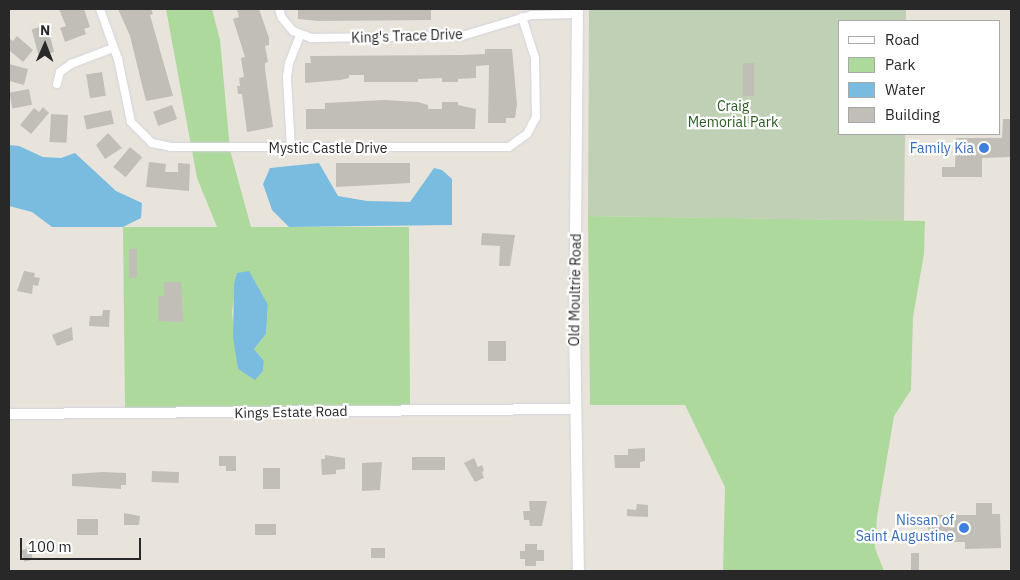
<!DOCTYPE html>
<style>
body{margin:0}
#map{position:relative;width:1020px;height:580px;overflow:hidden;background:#e9e4db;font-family:"IBM Plex Sans",sans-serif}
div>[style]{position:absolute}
.green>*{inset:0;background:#add99d}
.cemetery>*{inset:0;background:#c0d0b4}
.water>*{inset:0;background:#79bcdf}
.building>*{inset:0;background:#c1beb8;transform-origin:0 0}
.roads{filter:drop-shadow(0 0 1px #d1d2df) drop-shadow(0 0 1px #d1d2df)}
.minor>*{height:8px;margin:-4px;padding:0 4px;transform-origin:4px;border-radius:4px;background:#fff}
.tertiary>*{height:10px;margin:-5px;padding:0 5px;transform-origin:5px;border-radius:5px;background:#fff}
.secondary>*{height:11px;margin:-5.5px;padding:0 5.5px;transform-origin:5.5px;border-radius:5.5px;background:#fff}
.dots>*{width:14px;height:14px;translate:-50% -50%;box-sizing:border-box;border:2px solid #fff;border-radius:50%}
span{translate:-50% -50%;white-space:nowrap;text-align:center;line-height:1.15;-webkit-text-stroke:4.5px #fff;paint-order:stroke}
.street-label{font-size:14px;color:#282828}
.park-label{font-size:14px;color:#295b21}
.shop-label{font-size:14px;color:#366cbe}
.right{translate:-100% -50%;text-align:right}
.frame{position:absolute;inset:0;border:10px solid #282828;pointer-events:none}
.legend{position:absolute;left:838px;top:20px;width:162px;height:115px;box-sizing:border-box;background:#fff;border:1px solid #a9a9a9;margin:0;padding:6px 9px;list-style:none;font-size:15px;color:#282828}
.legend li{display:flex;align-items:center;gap:10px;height:25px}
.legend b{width:25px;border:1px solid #a9a9a9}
.north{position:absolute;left:20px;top:20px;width:50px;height:50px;-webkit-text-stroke:4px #fff;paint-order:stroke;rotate:1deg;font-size:14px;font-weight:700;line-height:20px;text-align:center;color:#282828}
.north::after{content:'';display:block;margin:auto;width:18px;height:22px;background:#282828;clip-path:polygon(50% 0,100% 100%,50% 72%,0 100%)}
.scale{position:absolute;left:20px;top:538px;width:121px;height:22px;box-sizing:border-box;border:2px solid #282828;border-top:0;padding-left:6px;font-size:15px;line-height:18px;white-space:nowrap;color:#282828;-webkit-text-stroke:4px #fff;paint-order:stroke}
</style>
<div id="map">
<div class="green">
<div style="clip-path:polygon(evenodd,166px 9px,212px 9px,220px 40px,230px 150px,251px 227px,409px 227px,410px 406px,125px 409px,123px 227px,217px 227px,197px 178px,166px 9px,237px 273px,268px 305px,266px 334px,254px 349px,264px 361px,263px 371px,254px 379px,238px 369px,232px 312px,237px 273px)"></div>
<div style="clip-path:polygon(588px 216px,925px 221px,924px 254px,913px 317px,911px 390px,894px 416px,877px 517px,875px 548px,884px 571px,723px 571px,725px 487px,685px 405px,590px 405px)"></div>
</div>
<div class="cemetery">
<div style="clip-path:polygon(589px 9px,906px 9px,906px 21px,839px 21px,839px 134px,905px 134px,904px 221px,588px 216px)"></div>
</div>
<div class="water">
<div style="clip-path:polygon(9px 145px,19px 146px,43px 157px,61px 158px,75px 153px,116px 191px,142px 203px,141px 218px,123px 227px,52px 227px,32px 212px,9px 206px)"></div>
<div style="clip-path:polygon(319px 163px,338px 196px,367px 201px,410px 202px,434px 168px,442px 170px,452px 179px,452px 225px,289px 227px,272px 210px,263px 184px,270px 168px)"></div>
<div style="clip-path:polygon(249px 271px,268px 305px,266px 334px,254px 349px,264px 361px,263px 371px,255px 380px,238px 369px,233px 337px,234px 284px,237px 273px)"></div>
</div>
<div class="building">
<div style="clip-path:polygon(59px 9px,84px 9px,90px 27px,84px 29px,86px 34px,65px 42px,60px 28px,66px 26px)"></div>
<div style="clip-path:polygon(118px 9px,151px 9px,153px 14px,150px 15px,173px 96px,146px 101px,130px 36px)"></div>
<div style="clip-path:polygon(237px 9px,259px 9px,269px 38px,269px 45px,265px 46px,268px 62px,265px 63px,265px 69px,273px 127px,247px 132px,242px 94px,238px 94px,237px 86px,240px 86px,239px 78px,244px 77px,241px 58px,245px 57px,233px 19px,239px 17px)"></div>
<div style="clip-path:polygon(298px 9px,431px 9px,431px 20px,318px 21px,298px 19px)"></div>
<div style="left:47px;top:25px;width:28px;height:16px;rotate:75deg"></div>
<div style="clip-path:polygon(17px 36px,33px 50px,23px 62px,9px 50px,9px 38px,13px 41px)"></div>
<div style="clip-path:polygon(485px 49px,512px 49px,517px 104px,515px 118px,506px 118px,506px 123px,488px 123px,489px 65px,476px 66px,476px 78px,458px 79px,458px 82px,442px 82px,442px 78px,418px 79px,418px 82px,364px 82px,364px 75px,349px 75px,349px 78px,340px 80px,305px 83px,305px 63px,311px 63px,310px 56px,461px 55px,485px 54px)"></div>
<div style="left:743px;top:63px;width:11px;height:33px"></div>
<div style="clip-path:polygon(9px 64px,28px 69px,24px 85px,9px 81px)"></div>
<div style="left:102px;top:72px;width:24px;height:16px;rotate:81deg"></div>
<div style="left:29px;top:89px;width:16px;height:20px;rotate:79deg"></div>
<div style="clip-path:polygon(384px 100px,418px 102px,428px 105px,428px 109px,442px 109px,442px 102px,458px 102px,458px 105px,476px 109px,475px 129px,306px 129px,306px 109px,325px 109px,325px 103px)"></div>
<div style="left:172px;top:105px;width:15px;height:20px;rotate:70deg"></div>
<div style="clip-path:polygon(43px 107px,49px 113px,31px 134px,20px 125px,34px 108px,39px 112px)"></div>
<div style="left:111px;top:110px;width:14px;height:28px;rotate:78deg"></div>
<div style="left:51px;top:114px;width:17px;height:28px;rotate:3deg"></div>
<div style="clip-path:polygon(1003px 119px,1011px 119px,1011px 157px,982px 158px,982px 177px,942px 177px,942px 167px,955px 167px,956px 138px,1002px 138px)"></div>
<div style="clip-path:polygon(108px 133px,122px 148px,105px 159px,96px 145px)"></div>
<div style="left:130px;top:147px;width:16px;height:26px;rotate:40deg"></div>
<div style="clip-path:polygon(149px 162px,166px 164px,165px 172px,178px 172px,178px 163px,190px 164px,189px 191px,146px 187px)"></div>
<div style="clip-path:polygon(336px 163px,410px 163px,410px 183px,336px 187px)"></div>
<div style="clip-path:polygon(482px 233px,515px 235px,510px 266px,499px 266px,500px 246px,481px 245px)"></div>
<div style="left:129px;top:249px;width:8px;height:29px"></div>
<div style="clip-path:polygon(24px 271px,35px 273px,34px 277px,40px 278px,38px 286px,33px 285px,32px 294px,17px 291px)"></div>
<div style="clip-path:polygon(164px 282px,181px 282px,183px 322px,158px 321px,158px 296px,164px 296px)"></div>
<div style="clip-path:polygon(103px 310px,110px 310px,109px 327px,89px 326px,90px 316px,102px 316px)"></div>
<div style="clip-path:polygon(72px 327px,73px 340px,57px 346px,52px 335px)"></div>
<div style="left:488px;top:341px;width:18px;height:20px"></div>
<div style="clip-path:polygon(645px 448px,645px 461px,640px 462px,640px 468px,615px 468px,614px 455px,628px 455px,628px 449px)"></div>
<div style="clip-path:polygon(325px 455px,345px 458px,345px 469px,336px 470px,336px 474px,322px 475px,321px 459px,325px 459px)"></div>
<div style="clip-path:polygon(219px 456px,236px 456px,236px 471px,226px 471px,226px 466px,219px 466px)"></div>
<div style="left:412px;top:457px;width:33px;height:13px"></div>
<div style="clip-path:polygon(474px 458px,478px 467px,482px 465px,484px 471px,482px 472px,484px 478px,475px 482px,464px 463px)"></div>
<div style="clip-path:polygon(382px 462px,380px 490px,362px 491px,362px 463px)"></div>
<div style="left:263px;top:468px;width:17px;height:21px"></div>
<div style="left:152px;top:471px;width:27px;height:11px;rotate:2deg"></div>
<div style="clip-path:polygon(103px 472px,126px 473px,126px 485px,121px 485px,121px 489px,72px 486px,72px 474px)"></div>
<div style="clip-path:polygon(529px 501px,547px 501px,542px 526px,530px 526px,529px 520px,524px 520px,523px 511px,530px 511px)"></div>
<div style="clip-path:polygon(976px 503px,992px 503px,992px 514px,1000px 514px,1001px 548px,965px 549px,965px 542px,928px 542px,928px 515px,976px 515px)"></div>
<div style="clip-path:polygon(637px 504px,648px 505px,648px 517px,627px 516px,627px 509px,636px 510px)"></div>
<div style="clip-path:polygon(124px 513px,140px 516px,139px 525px,124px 525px)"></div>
<div style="left:77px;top:519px;width:21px;height:16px"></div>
<div style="left:276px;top:524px;width:11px;height:21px;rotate:90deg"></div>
<div style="clip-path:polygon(525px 544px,537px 544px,537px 550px,544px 550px,544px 561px,536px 561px,536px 566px,525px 566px,525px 559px,520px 559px,520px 551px,525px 551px)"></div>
<div style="left:30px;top:548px;width:12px;height:9px;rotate:76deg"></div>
<div style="left:385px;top:548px;width:10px;height:14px;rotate:90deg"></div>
<div style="left:911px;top:553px;width:8px;height:18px"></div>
</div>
<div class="roads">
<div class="minor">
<div style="left:100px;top:9px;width:53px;rotate:70.2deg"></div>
<div style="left:118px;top:59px;width:64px;rotate:78.3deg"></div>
<div style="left:131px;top:122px;width:30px;rotate:45deg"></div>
<div style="left:152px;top:143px;width:19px;rotate:12deg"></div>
<div style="left:171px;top:147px;width:338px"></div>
<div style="left:509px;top:147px;width:22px;rotate:-36deg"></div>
<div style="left:527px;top:134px;width:19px;rotate:-62deg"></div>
<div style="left:536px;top:117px;width:59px;rotate:-91deg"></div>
<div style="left:535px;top:58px;width:43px;rotate:-107.6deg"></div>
<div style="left:279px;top:9px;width:9px;rotate:72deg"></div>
<div style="left:282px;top:18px;width:17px;rotate:50deg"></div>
<div style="left:293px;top:31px;width:19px;rotate:21deg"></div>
<div style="left:311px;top:38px;width:151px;rotate:-0.8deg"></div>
<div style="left:462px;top:36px;width:73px;rotate:-16.7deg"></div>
<div style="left:532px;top:15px;width:45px;rotate:-1.3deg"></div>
<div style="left:57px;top:84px;width:12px;rotate:-76deg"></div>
<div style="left:60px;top:72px;width:14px;rotate:-36deg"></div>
<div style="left:71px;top:64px;width:45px;rotate:-20.9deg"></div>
<div style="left:291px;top:149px;width:72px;rotate:-93.2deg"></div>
<div style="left:287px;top:77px;width:14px;rotate:-82deg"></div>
<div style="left:289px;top:63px;width:31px;rotate:-68deg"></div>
</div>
<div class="tertiary">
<div style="left:9px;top:414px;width:565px;rotate:-0.51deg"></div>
</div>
<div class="secondary">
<div style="left:577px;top:9px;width:313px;rotate:90.5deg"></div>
<div style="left:574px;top:322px;width:249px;rotate:89.1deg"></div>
</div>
</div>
<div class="dots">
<div style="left:984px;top:148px;background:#3f7fe0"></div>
<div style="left:964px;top:528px;background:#3f7fe0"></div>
</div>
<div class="street-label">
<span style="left:407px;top:36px;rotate:-2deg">King's Trace Drive</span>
<span style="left:328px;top:148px">Mystic Castle Drive</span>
<span style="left:575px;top:290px;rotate:-89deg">Old Moultrie Road</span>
<span style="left:291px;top:412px;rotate:-1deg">Kings Estate Road</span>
</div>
<div class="park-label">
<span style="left:733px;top:114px">Craig<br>Memorial Park</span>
</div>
<div class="shop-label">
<span class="right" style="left:974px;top:148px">Family Kia</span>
<span class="right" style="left:954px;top:528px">Nissan of<br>Saint Augustine</span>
</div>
<div class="frame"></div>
<ul class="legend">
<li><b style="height:6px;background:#fff"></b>Road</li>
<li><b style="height:14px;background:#add99d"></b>Park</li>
<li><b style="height:14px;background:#79bcdf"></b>Water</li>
<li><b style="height:14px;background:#c1beb8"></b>Building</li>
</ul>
<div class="north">N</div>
<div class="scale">100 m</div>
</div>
